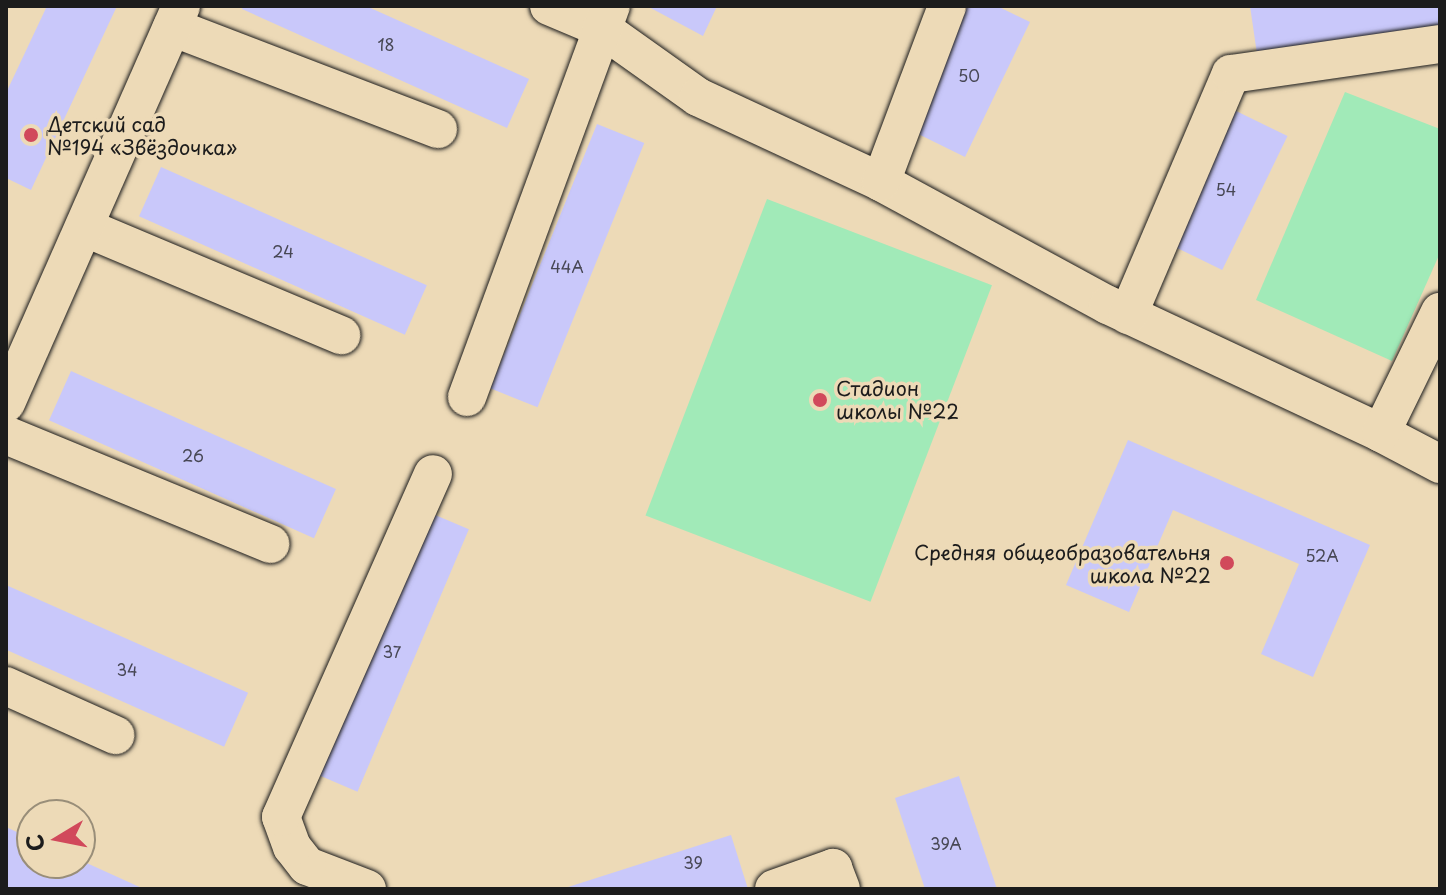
<!DOCTYPE html>
<meta charset="utf-8">
<style>
body{margin:0}
#map{position:relative;width:1446px;height:895px;overflow:hidden;background:#eddab7;font-family:"Playpen Sans",sans-serif}
div>[style]{position:absolute}
.green>*{inset:0;background:#a1eab8;transform-origin:0 0}
.building>*{inset:0;background:#c9c8fa;transform-origin:0 0}
.roads{filter:drop-shadow(0 0 2px #1c1c1c) drop-shadow(0 0 2px #1c1c1c)}
.minor>*{height:38px;margin:-19px;padding:0 19px;transform-origin:19px;border-radius:19px;background:#eddab7}
.dots>*{width:22px;height:22px;translate:-50% -50%;box-sizing:border-box;border:4px solid #eddab7;border-radius:50%}
span{translate:-50% -50%;white-space:nowrap;text-align:center;line-height:1.15;-webkit-text-stroke:7px #eddab7;paint-order:stroke}
.number-label{font-size:16px;color:#474754}
.number-label span{-webkit-text-stroke-width:0}
.poi-label{font-size:20px;color:#1c1c1c}
.left{translate:0 -50%;text-align:left}
.right{translate:-100% -50%;text-align:right}
.frame{position:absolute;inset:0;border:8px solid #1c1c1c;pointer-events:none}
.north{position:absolute;left:16px;top:799px;width:80px;height:80px;box-sizing:border-box;background:#eddab7;border:2px solid #998e79;border-radius:50%;rotate:260deg;font-size:22px;font-weight:700;line-height:32px;text-align:center;color:#1c1c1c}
.north::after{content:'';display:block;margin:auto;width:28px;height:36px;background:#d1495b;clip-path:polygon(50% 0,100% 100%,50% 72%,0 100%)}
</style>
<div id="map">
<div class="green">
<div style="clip-path:polygon(1345px 92px,1440px 129px,1440px 253px,1392px 361px,1256px 300px)"></div>
<div style="left:767px;top:199px;width:241px;height:339px;rotate:21deg"></div>
</div>
<div class="building">
<div style="clip-path:polygon(47px 6px,117px 6px,31px 190px,6px 178px,6px 93px)"></div>
<div style="clip-path:polygon(243px 6px,366px 6px,529px 79px,507px 128px,242px 9px)"></div>
<div style="clip-path:polygon(647px 6px,717px 6px,703px 36px)"></div>
<div style="clip-path:polygon(967px 6px,997px 6px,1030px 22px,965px 157px,908px 129px)"></div>
<div style="clip-path:polygon(1250px 6px,1440px 6px,1440px 25px,1257px 54px)"></div>
<div style="left:1230px;top:108px;width:64px;height:149px;rotate:26deg"></div>
<div style="left:597px;top:124px;width:51px;height:285px;rotate:22deg"></div>
<div style="left:161px;top:167px;width:291px;height:54px;rotate:24deg"></div>
<div style="left:71px;top:371px;width:290px;height:54px;rotate:24deg"></div>
<div style="clip-path:polygon(1128px 440px,1370px 545px,1313px 677px,1261px 654px,1299px 564px,1173px 510px,1129px 612px,1066px 585px)"></div>
<div style="left:421px;top:509px;width:52px;height:285px;rotate:23deg"></div>
<div style="left:6px;top:585px;width:265px;height:59px;rotate:24deg"></div>
<div style="clip-path:polygon(959px 776px,997px 889px,925px 889px,895px 798px)"></div>
<div style="clip-path:polygon(6px 827px,32px 839px,32px 863px,80px 863px,80px 860px,144px 889px,13px 889px,6px 886px)"></div>
<div style="clip-path:polygon(731px 835px,748px 889px,565px 889px,565px 888px)"></div>
</div>
<div class="roads">
<div class="minor">
<div style="left:549px;top:6px;width:56px;rotate:22.9deg"></div>
<div style="left:601px;top:28px;width:119px;rotate:35.4deg"></div>
<div style="left:698px;top:97px;width:202px;rotate:24.9deg"></div>
<div style="left:881px;top:182px;width:258px;rotate:28.5deg"></div>
<div style="left:1108px;top:305px;width:302px;rotate:25.1deg"></div>
<div style="left:1381px;top:433px;width:67px;rotate:27.7deg"></div>
<div style="left:172px;top:27px;width:285px;rotate:21deg"></div>
<div style="left:881px;top:182px;width:188px;rotate:-69.4deg"></div>
<div style="left:86px;top:228px;width:277px;rotate:22.8deg"></div>
<div style="left:1128px;top:315px;width:262px;rotate:-66.9deg"></div>
<div style="left:1231px;top:74px;width:211px;rotate:-8.2deg"></div>
<div style="left:467px;top:397px;width:417px;rotate:-69.8deg"></div>
<div style="left:6px;top:403px;width:434px;rotate:-66.2deg"></div>
<div style="left:1381px;top:433px;width:135px;rotate:-64deg"></div>
<div style="left:6px;top:435px;width:286px;rotate:22.4deg"></div>
<div style="left:6px;top:686px;width:120px;rotate:24.2deg"></div>
<div style="left:367px;top:889px;width:64px;rotate:-159deg"></div>
<div style="left:307px;top:866px;width:24px;rotate:-128deg"></div>
<div style="left:292px;top:847px;width:32px;rotate:-110deg"></div>
<div style="left:281px;top:817px;width:375px;rotate:-66.1deg"></div>
<div style="left:774px;top:889px;width:63px;rotate:-19.6deg"></div>
<div style="left:833px;top:868px;width:22px;rotate:69deg"></div>
</div>
</div>
<div class="dots">
<div style="left:31px;top:135px;background:#d1495b"></div>
<div style="left:820px;top:400px;background:#d1495b"></div>
<div style="left:1227px;top:563px;background:#d1495b"></div>
</div>
<div class="number-label">
<span style="left:386px;top:44px">18</span>
<span style="left:969px;top:75px">50</span>
<span style="left:1226px;top:189px">54</span>
<span style="left:283px;top:251px">24</span>
<span style="left:567px;top:266px">44А</span>
<span style="left:193px;top:455px">26</span>
<span style="left:1322px;top:555px">52А</span>
<span style="left:392px;top:651px">37</span>
<span style="left:127px;top:669px">34</span>
<span style="left:946px;top:843px">39А</span>
<span style="left:693px;top:862px">39</span>
</div>
<div class="poi-label">
<span class="left" style="left:47px;top:136px">Детский сад<br>№194 «Звёздочка»</span>
<span class="left" style="left:836px;top:400px">Стадион<br>школы №22</span>
<span class="right" style="left:1211px;top:564px">Средняя общеобразовательня<br>школа №22</span>
</div>
<div class="frame"></div>
<div class="north">С</div>
</div>
